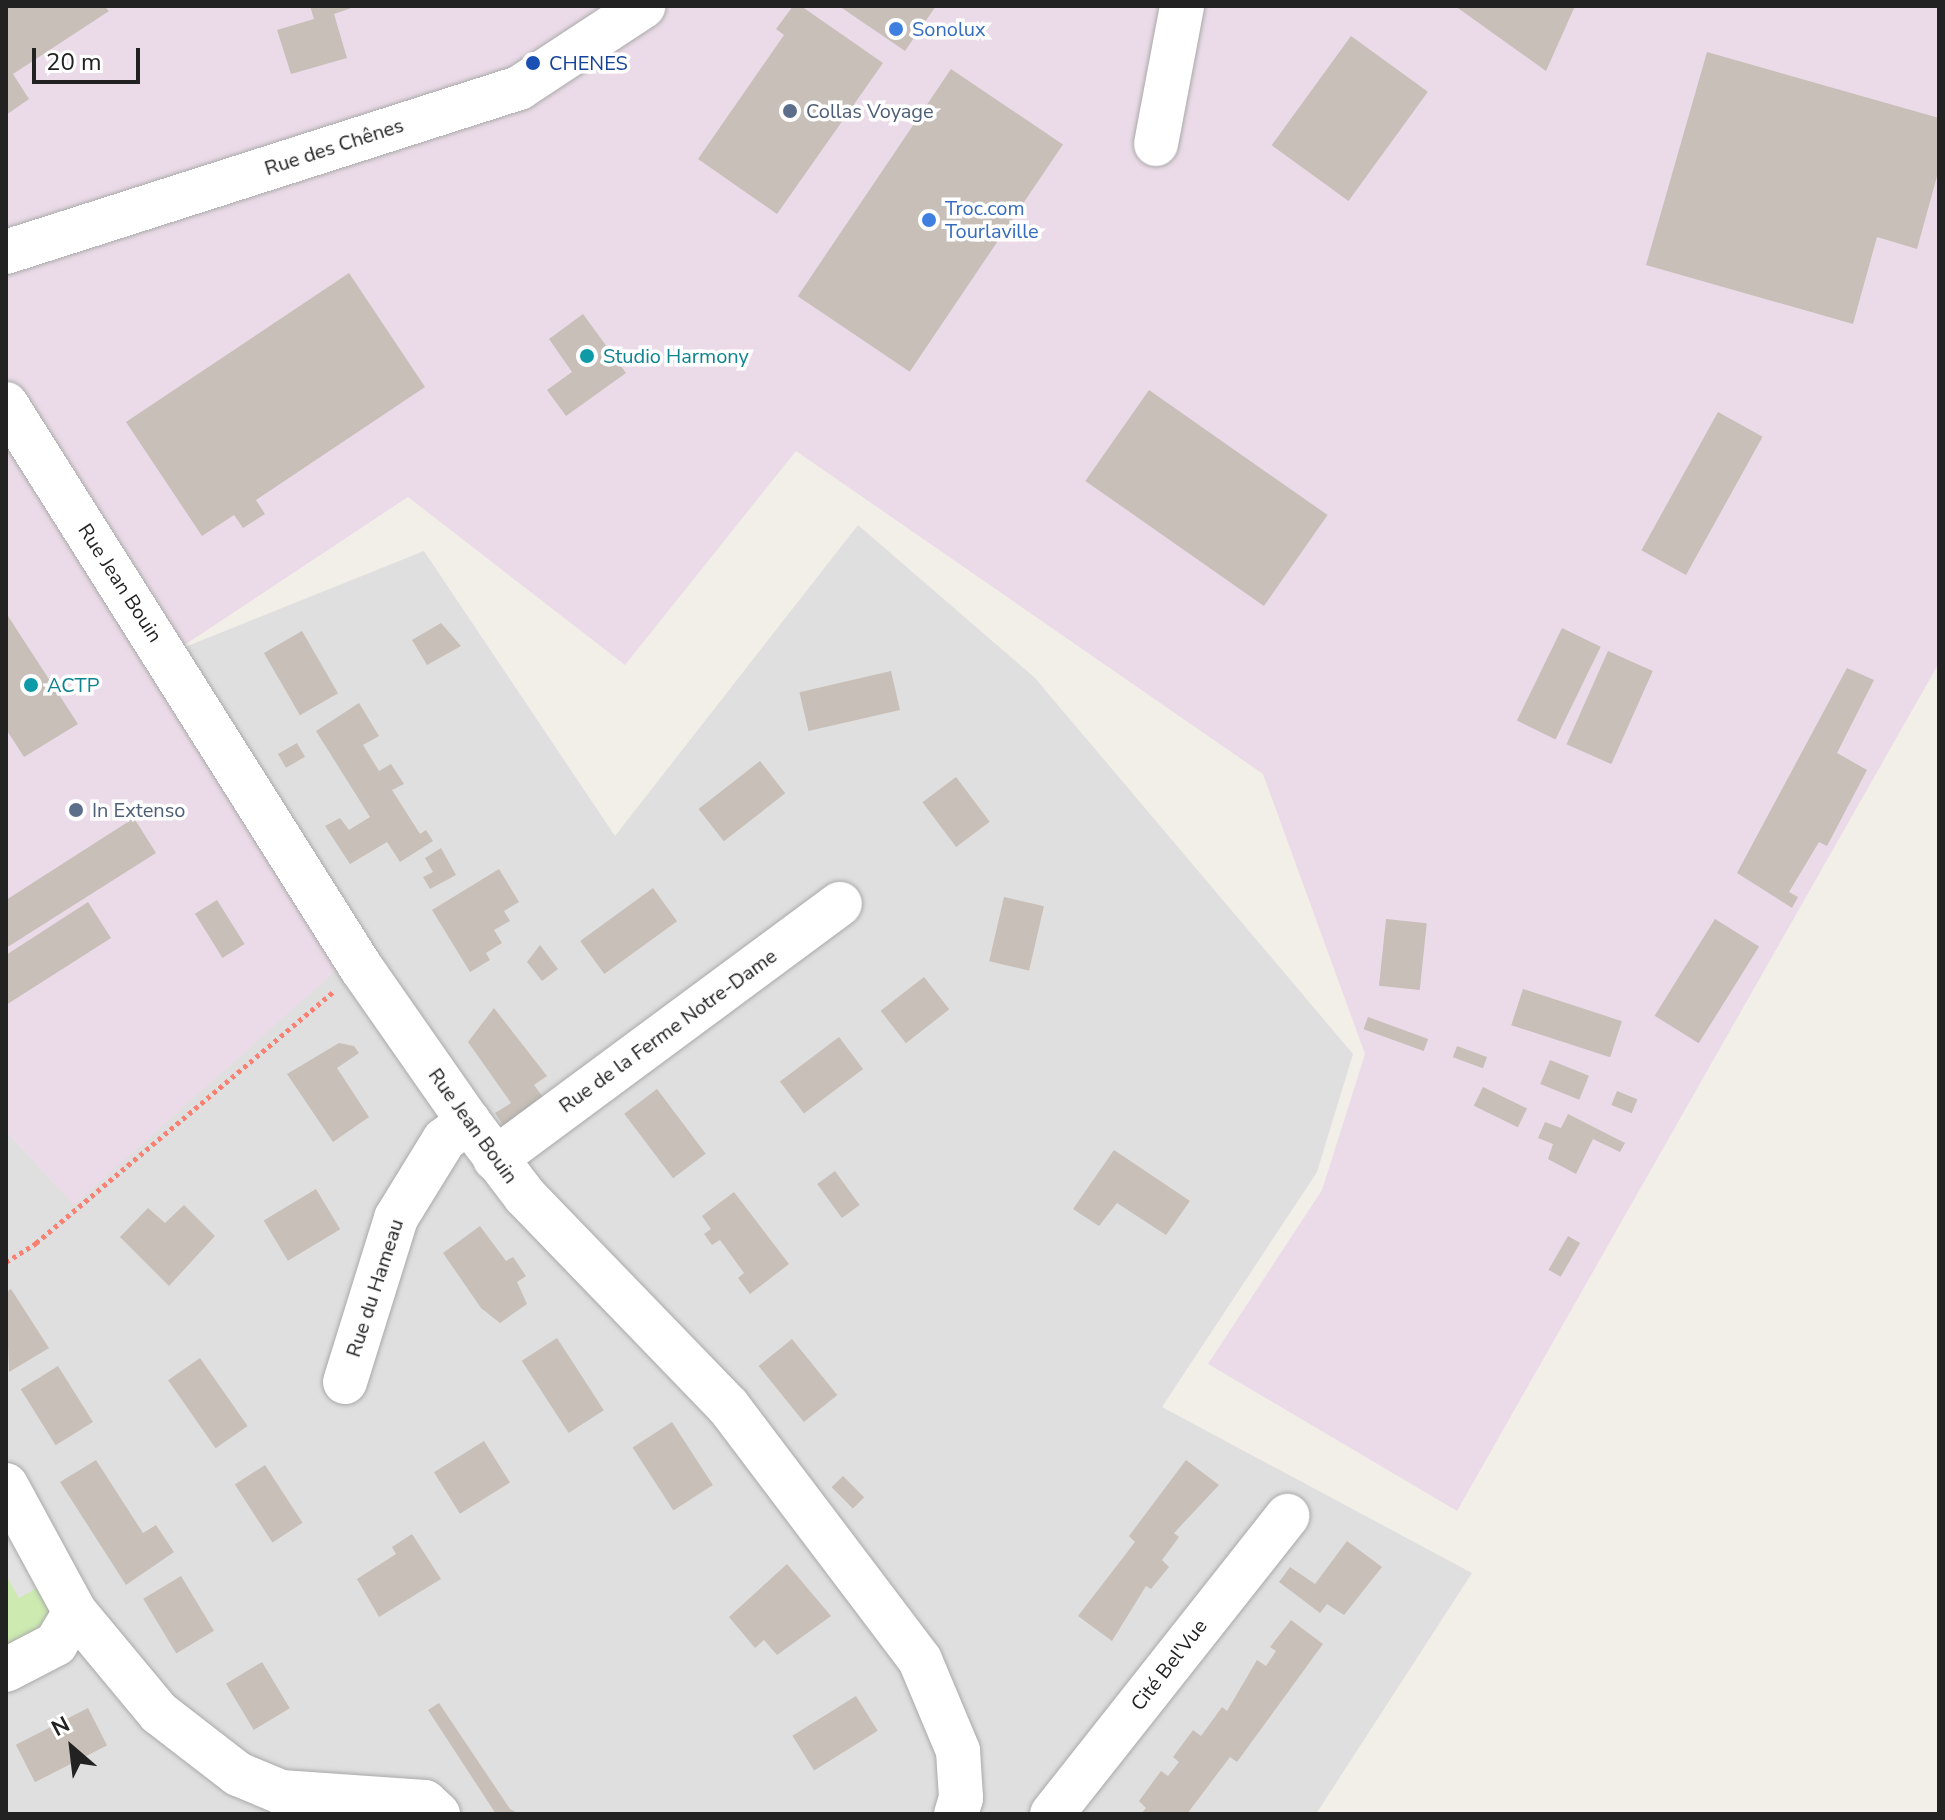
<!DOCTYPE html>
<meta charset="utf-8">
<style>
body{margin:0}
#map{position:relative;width:1945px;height:1820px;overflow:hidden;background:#f2efe9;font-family:"Nunito Sans",sans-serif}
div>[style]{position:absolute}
.residential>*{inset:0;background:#e0dfdf}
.industrial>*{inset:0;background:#ebdbe8}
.grass>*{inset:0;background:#cdebb0}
.parking>*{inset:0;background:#e2e2e2}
.building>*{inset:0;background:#c7bfb8;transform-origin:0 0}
.path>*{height:5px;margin-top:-2.5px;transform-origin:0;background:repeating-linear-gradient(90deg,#fa8072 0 4px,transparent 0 8px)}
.roads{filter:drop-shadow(0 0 2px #a9a9a9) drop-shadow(0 0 2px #a9a9a9)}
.minor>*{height:44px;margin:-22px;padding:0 22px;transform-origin:22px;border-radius:22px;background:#fff}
.dots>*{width:22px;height:22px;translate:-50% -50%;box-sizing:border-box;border:4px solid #fff;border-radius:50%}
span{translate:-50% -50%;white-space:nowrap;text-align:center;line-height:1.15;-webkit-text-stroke:7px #fff;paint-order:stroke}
.shop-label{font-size:20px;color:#366cbe}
.left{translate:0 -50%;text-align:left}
.transit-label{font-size:20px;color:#164399}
.service-label{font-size:20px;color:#4e5e75}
.street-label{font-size:20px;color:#222}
.culture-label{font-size:20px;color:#0d838f}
.frame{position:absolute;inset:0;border:8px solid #222;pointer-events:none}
.north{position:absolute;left:32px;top:1708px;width:80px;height:80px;-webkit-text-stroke:6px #fff;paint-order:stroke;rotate:332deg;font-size:22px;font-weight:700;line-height:32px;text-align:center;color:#222}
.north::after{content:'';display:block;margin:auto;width:28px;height:36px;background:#222;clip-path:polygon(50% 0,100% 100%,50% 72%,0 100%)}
.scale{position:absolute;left:32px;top:48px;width:108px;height:36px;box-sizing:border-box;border:4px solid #222;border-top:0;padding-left:10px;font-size:24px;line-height:28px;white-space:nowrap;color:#222;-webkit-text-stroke:6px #fff;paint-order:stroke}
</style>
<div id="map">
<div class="residential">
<div style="clip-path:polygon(858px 525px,1035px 678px,1353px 1054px,1317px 1172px,1162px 1407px,1472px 1573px,1316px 1814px,6px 1814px,6px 1131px,74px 1204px,180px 649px,424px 551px,615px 836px)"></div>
</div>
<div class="industrial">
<div style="clip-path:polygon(6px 6px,1939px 6px,1939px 663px,1457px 1511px,1208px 1364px,1322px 1190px,1365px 1054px,1263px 774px,796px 451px,625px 665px,408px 497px,180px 648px,353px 955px,74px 1205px,6px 1131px)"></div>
</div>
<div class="grass">
<div style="clip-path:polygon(6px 1575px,19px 1598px,43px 1584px,50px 1610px,44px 1630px,6px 1654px)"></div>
</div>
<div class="parking">
<div style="clip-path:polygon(6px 1522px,43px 1584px,19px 1598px,6px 1575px)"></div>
</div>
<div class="building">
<div style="clip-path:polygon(6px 6px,104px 6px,109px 11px,13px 74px,29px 99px,6px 115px)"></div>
<div style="clip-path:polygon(310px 6px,357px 6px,334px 14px,347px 58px,291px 74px,277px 30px,314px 19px)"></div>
<div style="clip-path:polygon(793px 6px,801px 6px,883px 63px,777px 214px,698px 159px,784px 35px,776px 29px)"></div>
<div style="clip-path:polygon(839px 6px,936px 6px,905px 51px)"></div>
<div style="clip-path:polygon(1455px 6px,1575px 6px,1546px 71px)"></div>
<div style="left:1351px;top:36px;width:95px;height:135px;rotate:36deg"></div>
<div style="clip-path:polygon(1707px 52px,1939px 118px,1939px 169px,1917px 249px,1877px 237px,1853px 324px,1646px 265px)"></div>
<div style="left:951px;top:69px;width:135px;height:274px;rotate:34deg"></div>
<div style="clip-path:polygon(349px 273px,425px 387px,256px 500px,265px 514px,243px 528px,234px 515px,202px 536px,126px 422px)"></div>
<div style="clip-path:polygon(583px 314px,626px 373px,566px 416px,547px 390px,572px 372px,549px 339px)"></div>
<div style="left:1149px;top:390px;width:218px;height:111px;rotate:35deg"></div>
<div style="left:1718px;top:412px;width:51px;height:158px;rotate:29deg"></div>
<div style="clip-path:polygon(6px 613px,78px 724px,24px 757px,6px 729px)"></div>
<div style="clip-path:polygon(441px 623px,461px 646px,427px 665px,412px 640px)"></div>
<div style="left:1562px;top:628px;width:43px;height:103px;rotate:26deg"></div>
<div style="left:302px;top:631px;width:72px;height:44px;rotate:60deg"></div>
<div style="left:1608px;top:651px;width:49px;height:102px;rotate:24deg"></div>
<div style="clip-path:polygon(1847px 668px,1874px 680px,1837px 753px,1867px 770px,1827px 846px,1819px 842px,1789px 892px,1798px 897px,1792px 908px,1737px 873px)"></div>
<div style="left:891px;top:671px;width:40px;height:94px;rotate:77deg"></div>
<div style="clip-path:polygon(359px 703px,379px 736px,363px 745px,379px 771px,391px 764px,404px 784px,392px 790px,420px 834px,426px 830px,433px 841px,400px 862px,387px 842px,350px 864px,325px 826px,340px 818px,349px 830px,370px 817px,316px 731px)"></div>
<div style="left:297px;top:743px;width:16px;height:22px;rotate:60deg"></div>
<div style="left:760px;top:761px;width:41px;height:78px;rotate:52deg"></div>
<div style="left:956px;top:777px;width:56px;height:42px;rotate:53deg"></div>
<div style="clip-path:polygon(134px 818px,156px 853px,6px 948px,6px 900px)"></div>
<div style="clip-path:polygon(441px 848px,456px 875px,430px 889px,423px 877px,433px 872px,425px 858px)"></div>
<div style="clip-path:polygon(499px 869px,519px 902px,504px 911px,510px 921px,494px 930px,502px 943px,486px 953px,490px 960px,470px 972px,432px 910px)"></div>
<div style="left:653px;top:888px;width:41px;height:90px;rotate:54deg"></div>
<div style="left:1004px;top:897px;width:41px;height:66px;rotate:13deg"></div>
<div style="left:217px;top:900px;width:52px;height:26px;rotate:58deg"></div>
<div style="clip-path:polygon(88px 902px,111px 938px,6px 1005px,6px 955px)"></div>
<div style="left:1386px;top:919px;width:41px;height:67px;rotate:6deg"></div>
<div style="left:1715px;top:919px;width:52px;height:114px;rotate:32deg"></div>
<div style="clip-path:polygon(540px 945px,558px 969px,542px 981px,527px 962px)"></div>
<div style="left:924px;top:977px;width:41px;height:55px;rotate:52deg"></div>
<div style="left:1523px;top:989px;width:104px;height:38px;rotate:18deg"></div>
<div style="clip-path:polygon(494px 1008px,547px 1076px,534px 1085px,545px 1100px,506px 1129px,495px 1113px,511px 1103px,468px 1042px)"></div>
<div style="left:1368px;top:1017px;width:64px;height:13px;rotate:20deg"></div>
<div style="left:839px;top:1037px;width:40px;height:74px;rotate:53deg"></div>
<div style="clip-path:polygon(339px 1043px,354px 1046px,359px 1053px,337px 1068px,369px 1117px,333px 1142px,287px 1074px)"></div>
<div style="left:1457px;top:1046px;width:32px;height:12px;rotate:20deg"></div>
<div style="left:1550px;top:1060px;width:42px;height:26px;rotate:22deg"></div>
<div style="left:1483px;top:1087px;width:49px;height:21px;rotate:26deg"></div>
<div style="left:657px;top:1089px;width:81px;height:41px;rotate:53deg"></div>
<div style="left:1617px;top:1091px;width:22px;height:15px;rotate:22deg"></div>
<div style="clip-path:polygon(1568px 1114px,1625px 1143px,1620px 1152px,1593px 1139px,1576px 1174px,1548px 1159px,1553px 1144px,1538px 1138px,1545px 1122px,1561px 1128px)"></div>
<div style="clip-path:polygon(1114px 1150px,1190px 1201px,1166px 1235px,1117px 1203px,1099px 1226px,1073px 1209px)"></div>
<div style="left:835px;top:1171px;width:42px;height:22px;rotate:54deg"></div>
<div style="left:316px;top:1189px;width:47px;height:61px;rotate:59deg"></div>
<div style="clip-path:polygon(734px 1192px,789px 1264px,750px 1294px,738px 1278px,744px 1273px,720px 1240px,712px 1245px,704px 1234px,711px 1229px,702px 1216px)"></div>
<div style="clip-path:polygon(184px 1205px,215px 1236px,169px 1286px,120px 1237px,148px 1208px,165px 1223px)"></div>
<div style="clip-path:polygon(480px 1226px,506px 1261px,513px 1257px,526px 1276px,517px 1282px,527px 1304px,500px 1323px,481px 1308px,443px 1253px)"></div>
<div style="left:1568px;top:1236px;width:14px;height:39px;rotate:30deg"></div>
<div style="clip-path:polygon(11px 1289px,49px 1348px,9px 1372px,6px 1292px)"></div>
<div style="left:557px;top:1338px;width:86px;height:42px;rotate:57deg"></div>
<div style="left:792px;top:1339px;width:72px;height:43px;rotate:51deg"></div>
<div style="left:200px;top:1358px;width:83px;height:39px;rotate:55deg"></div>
<div style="left:58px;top:1366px;width:66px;height:44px;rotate:58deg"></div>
<div style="left:672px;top:1422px;width:75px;height:47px;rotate:57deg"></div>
<div style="left:484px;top:1441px;width:49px;height:59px;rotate:58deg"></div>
<div style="clip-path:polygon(96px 1460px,143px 1533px,156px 1525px,174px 1552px,126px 1585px,60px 1482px)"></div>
<div style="clip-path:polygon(1186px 1460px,1219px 1485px,1174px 1533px,1179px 1537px,1162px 1560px,1169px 1567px,1151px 1589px,1146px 1586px,1112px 1641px,1078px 1616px,1135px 1542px,1129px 1536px)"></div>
<div style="left:265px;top:1465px;width:69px;height:36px;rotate:57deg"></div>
<div style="left:843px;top:1476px;width:30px;height:16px;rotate:45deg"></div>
<div style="clip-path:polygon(412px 1534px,441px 1579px,379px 1617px,357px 1579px,396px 1554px,392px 1547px)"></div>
<div style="clip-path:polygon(1347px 1541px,1382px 1567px,1344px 1615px,1327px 1604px,1320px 1613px,1279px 1582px,1290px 1567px,1315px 1584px)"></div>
<div style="clip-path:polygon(787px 1564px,831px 1616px,777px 1655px,764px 1640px,755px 1648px,729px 1617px)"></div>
<div style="left:181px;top:1576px;width:64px;height:44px;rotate:59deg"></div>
<div style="clip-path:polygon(1291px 1620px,1323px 1644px,1237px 1762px,1230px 1757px,1187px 1814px,1141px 1814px,1146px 1808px,1139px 1801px,1161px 1771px,1168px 1776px,1179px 1762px,1173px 1757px,1193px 1730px,1201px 1736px,1222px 1707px,1227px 1711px,1257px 1660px,1266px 1666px,1276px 1651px,1270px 1647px)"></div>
<div style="left:262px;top:1662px;width:54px;height:42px;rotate:59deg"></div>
<div style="left:856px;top:1696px;width:41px;height:75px;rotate:58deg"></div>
<div style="clip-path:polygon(439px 1703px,510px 1809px,519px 1814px,496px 1814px,428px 1710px)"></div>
<div style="left:88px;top:1708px;width:42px;height:81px;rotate:63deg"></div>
</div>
<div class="path">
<div style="left:6px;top:1262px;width:36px;rotate:-32deg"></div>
<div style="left:36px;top:1243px;width:389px;rotate:-40.2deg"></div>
</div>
<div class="roads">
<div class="minor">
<div style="left:1156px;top:144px;width:140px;rotate:-79.3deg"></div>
<div style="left:6px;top:252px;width:539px;rotate:-17.73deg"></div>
<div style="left:519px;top:88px;width:149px;rotate:-33.3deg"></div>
<div style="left:6px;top:404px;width:668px;rotate:57.79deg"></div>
<div style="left:362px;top:969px;width:185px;rotate:55.1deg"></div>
<div style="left:468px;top:1121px;width:94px;rotate:52.8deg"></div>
<div style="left:525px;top:1196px;width:292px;rotate:46deg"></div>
<div style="left:728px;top:1406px;width:318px;rotate:52.9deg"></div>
<div style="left:920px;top:1660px;width:99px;rotate:67.3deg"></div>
<div style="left:958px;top:1751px;width:47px;rotate:86.3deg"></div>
<div style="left:961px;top:1798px;width:17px;rotate:107deg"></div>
<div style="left:495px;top:1159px;width:429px;rotate:-36.5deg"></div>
<div style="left:345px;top:1382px;width:172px;rotate:-72.7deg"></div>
<div style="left:396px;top:1218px;width:92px;rotate:-58.4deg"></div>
<div style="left:444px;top:1140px;width:31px;rotate:-38deg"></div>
<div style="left:6px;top:1485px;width:145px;rotate:61.5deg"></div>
<div style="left:75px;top:1612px;width:37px;rotate:121deg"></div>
<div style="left:56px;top:1644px;width:56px;rotate:152.5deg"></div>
<div style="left:75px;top:1612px;width:131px;rotate:50.3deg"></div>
<div style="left:159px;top:1713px;width:100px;rotate:37.7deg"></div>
<div style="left:238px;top:1774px;width:47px;rotate:22.7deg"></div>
<div style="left:281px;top:1792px;width:144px;rotate:4deg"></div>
<div style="left:425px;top:1802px;width:18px;rotate:43deg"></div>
<div style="left:1052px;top:1814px;width:380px;rotate:-51.7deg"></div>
</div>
</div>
<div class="dots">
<div style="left:896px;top:29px;background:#3f7fe0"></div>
<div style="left:533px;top:63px;background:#1a4fb4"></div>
<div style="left:790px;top:111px;background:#5c6f8a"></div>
<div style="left:929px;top:220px;background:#3f7fe0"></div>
<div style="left:587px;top:356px;background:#0f9aa8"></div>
<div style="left:31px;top:685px;background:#0f9aa8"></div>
<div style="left:76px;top:810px;background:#5c6f8a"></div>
</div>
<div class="shop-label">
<span class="left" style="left:912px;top:29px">Sonolux</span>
<span class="left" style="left:945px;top:220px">Troc.com<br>Tourlaville</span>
</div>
<div class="transit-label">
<span class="left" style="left:549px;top:63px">CHENES</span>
</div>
<div class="service-label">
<span class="left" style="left:806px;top:111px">Collas Voyage</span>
<span class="left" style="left:92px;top:810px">In Extenso</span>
</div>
<div class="street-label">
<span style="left:334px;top:147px;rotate:-18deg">Rue des Chênes</span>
<span style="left:120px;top:583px;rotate:57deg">Rue Jean Bouin</span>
<span style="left:668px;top:1031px;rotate:-36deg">Rue de la Ferme Notre-Dame</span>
<span style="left:473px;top:1126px;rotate:54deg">Rue Jean Bouin</span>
<span style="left:375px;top:1288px;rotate:-72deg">Rue du Hameau</span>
<span style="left:1169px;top:1665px;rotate:-52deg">Cité Bel'Vue</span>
</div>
<div class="culture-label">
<span class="left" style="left:603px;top:356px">Studio Harmony</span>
<span class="left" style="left:47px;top:685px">ACTP</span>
</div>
<div class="frame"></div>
<div class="north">N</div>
<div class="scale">20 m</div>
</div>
